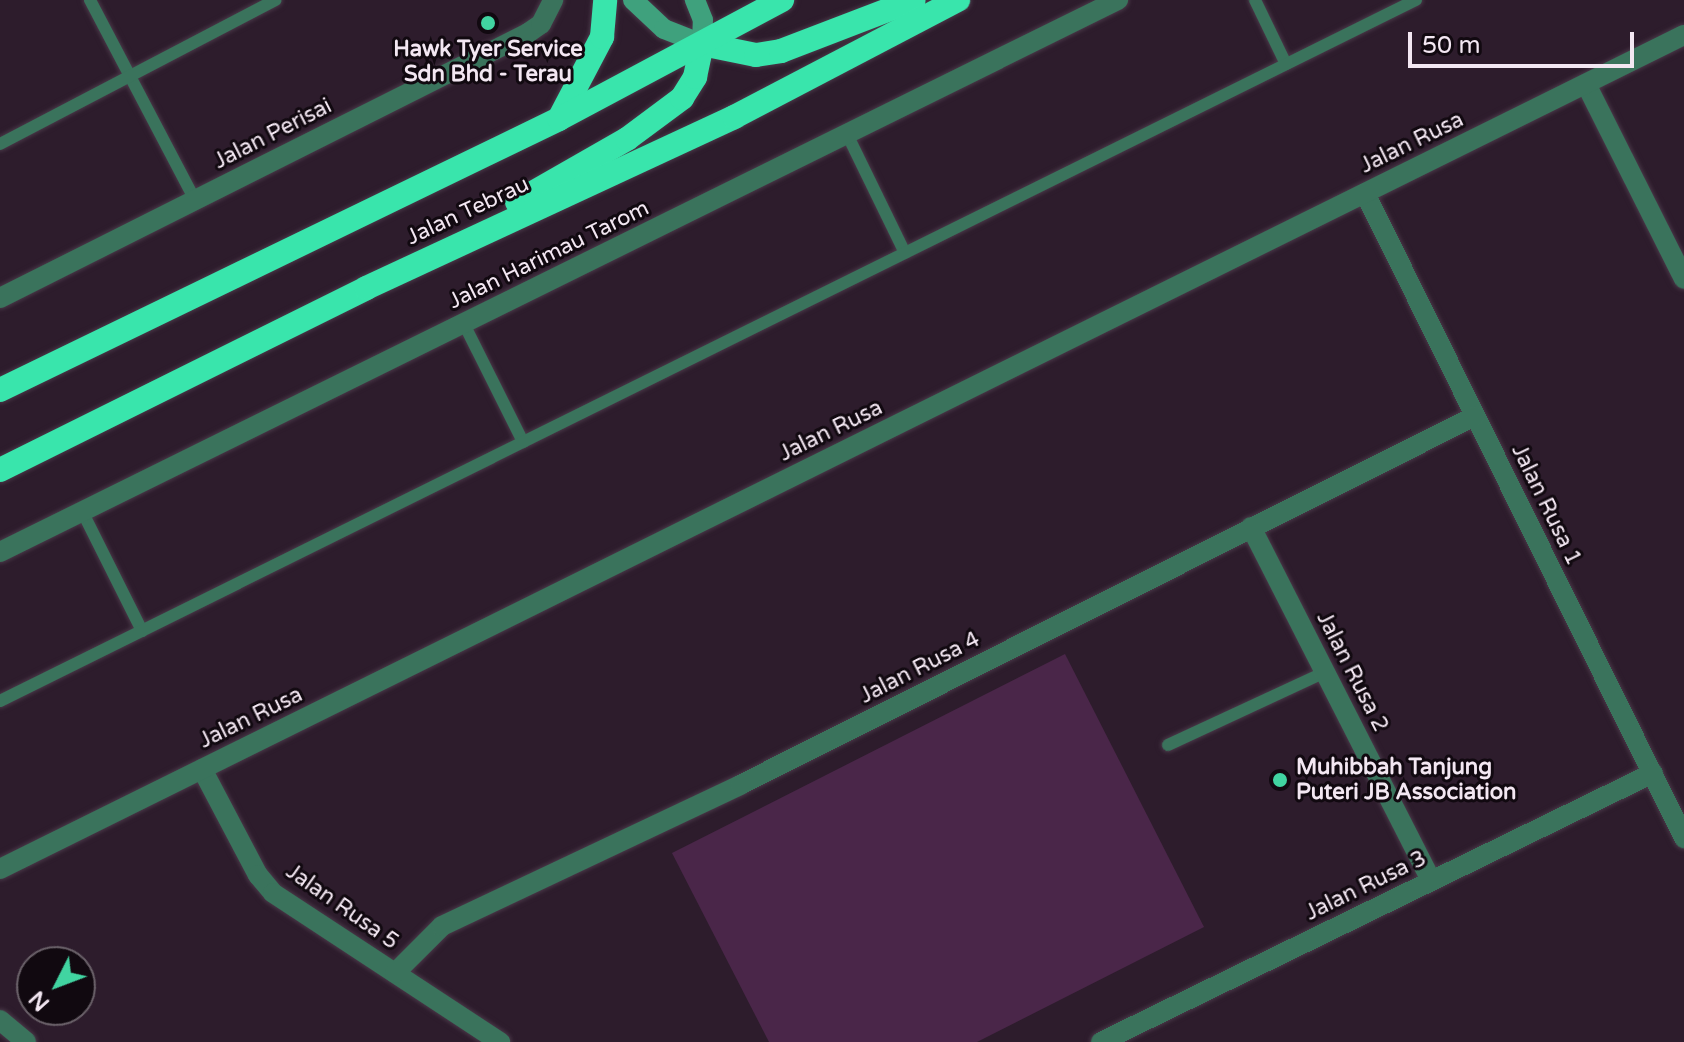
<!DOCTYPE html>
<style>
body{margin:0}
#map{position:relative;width:1684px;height:1042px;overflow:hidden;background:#2d1c2c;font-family:"Varela Round",sans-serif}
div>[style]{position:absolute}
.green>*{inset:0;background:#4a2649}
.roads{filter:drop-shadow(0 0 2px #493848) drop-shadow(0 0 2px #493848)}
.lane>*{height:12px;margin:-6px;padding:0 6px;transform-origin:6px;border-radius:6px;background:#3a735c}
.street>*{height:20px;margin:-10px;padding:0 10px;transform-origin:10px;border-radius:10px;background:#3a735c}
.secondary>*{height:20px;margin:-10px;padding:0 10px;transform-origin:10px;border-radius:10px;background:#3fa17d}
.highway>*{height:24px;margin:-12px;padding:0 12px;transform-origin:12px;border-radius:12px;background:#39e5ac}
.dots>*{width:22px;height:22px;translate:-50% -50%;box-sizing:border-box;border:4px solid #110910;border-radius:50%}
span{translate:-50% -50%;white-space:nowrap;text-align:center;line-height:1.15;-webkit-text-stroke:6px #110910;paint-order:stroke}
.poi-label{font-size:22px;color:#f3e7f2;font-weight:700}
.left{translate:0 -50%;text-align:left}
.street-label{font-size:22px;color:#f3e7f2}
.north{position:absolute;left:16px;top:946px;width:80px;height:80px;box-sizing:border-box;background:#110910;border:2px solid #6b626a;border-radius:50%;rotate:228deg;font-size:22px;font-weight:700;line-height:32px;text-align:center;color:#f3e7f2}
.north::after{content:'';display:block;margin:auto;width:28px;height:36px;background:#41d4a1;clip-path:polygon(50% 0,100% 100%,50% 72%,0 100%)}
.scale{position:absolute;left:1408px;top:32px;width:226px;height:36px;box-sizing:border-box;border:4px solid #f3e7f2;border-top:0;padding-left:10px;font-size:24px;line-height:28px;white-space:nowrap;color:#f3e7f2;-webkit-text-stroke:6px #110910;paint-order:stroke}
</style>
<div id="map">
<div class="green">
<div style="clip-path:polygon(1065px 654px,1204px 927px,977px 1042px,769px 1042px,672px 853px)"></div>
</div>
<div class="roads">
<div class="lane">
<div style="left:90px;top:0;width:226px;rotate:62.3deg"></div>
<div style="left:1255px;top:0;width:71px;rotate:64.2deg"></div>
<div style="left:847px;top:134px;width:132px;rotate:64deg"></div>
<div style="left:0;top:144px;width:311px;rotate:-27.6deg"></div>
<div style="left:464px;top:324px;width:132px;rotate:63.4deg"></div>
<div style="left:83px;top:513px;width:132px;rotate:63.4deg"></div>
<div style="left:0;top:701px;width:1580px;rotate:-26.34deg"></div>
<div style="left:1168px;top:745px;width:173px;rotate:-24.9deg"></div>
</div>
<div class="street">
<div style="left:1586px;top:84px;width:218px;rotate:63.3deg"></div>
<div style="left:1365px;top:193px;width:720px;rotate:63.68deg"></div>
<div style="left:0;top:298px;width:591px;rotate:-26.65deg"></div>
<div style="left:528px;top:33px;width:16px;rotate:-35deg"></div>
<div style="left:541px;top:24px;width:27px;rotate:-63deg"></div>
<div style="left:1251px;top:527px;width:397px;rotate:63deg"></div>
<div style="left:0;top:552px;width:1247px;rotate:-26.28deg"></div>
<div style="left:202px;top:769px;width:120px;rotate:62.2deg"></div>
<div style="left:258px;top:875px;width:23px;rotate:50deg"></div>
<div style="left:273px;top:893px;width:272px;rotate:33.3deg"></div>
<div style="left:0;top:869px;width:1879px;rotate:-26.35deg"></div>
<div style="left:395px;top:973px;width:66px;rotate:-45deg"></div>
<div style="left:442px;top:926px;width:330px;rotate:-25.3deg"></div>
<div style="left:740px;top:785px;width:822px;rotate:-26.66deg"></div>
<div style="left:0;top:1020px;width:34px;rotate:40deg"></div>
<div style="left:1101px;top:1042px;width:614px;rotate:-25.98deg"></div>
</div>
<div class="secondary">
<div style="left:633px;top:0;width:42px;rotate:43.1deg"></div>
<div style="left:664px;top:29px;width:41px;rotate:21.5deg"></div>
<div style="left:702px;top:44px;width:24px;rotate:-88deg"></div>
<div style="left:703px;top:20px;width:22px;rotate:-112deg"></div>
</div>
<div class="highway">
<div style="left:702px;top:44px;width:55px;rotate:11.5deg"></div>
<div style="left:756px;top:55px;width:25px;rotate:-9deg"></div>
<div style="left:781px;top:51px;width:142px;rotate:-21deg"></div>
<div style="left:559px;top:119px;width:93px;rotate:-62.3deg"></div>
<div style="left:602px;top:37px;width:37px;rotate:-85deg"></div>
<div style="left:517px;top:202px;width:127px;rotate:-29.8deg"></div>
<div style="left:627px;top:139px;width:69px;rotate:-36.7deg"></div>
<div style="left:682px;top:98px;width:25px;rotate:-58deg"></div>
<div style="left:695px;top:77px;width:34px;rotate:-78deg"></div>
<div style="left:0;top:390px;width:621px;rotate:-25.86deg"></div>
<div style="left:559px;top:119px;width:253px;rotate:-28.1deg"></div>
<div style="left:0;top:470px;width:409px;rotate:-26.4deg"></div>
<div style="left:366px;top:288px;width:406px;rotate:-24.9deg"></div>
<div style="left:734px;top:117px;width:253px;rotate:-27.6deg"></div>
</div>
</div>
<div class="dots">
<div style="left:488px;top:23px;background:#41d4a1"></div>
<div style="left:1280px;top:780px;background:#41d4a1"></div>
</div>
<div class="poi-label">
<span style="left:488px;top:62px">Hawk Tyer Service<br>Sdn Bhd - Terau</span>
<span class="left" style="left:1296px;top:780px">Muhibbah Tanjung<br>Puteri JB Association</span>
</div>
<div class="street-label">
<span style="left:273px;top:134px;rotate:-27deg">Jalan Perisai</span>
<span style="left:1412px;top:143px;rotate:-26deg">Jalan Rusa</span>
<span style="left:468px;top:211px;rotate:-25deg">Jalan Tebrau</span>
<span style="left:549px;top:255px;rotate:-26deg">Jalan Harimau Tarom</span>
<span style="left:831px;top:431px;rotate:-26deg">Jalan Rusa</span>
<span style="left:1546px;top:505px;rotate:64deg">Jalan Rusa 1</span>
<span style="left:920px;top:668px;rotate:-27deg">Jalan Rusa 4</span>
<span style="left:1352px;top:672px;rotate:63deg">Jalan Rusa 2</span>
<span style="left:251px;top:718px;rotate:-26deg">Jalan Rusa</span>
<span style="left:1366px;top:886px;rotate:-26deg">Jalan Rusa 3</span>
<span style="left:342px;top:907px;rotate:35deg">Jalan Rusa 5</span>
</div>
<div class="north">N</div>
<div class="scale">50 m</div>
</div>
